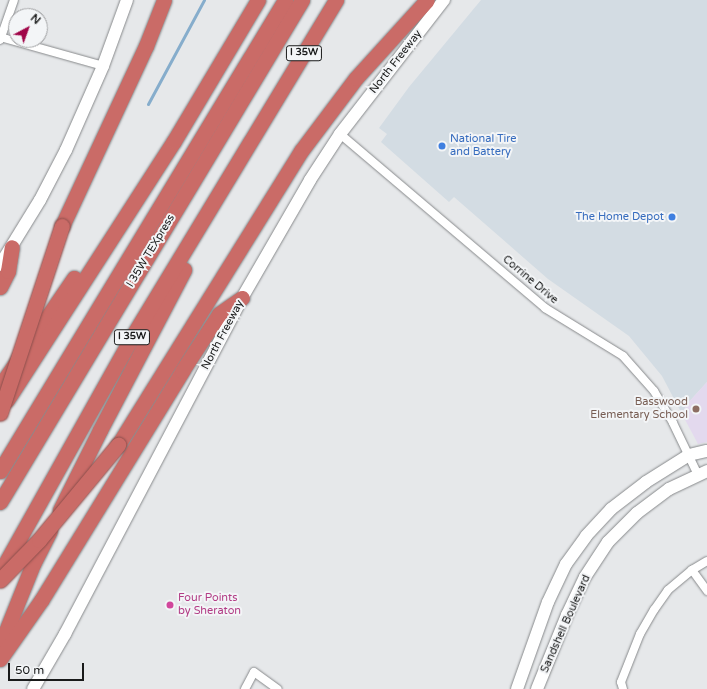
<!DOCTYPE html>
<style>
body{margin:0}
#map{position:relative;width:707px;height:689px;overflow:hidden;background:#e6e8ea;font-family:"Varela Round",sans-serif}
div>[style]{position:absolute}
.built>*{inset:0;background:#d3dce3}
.education>*{inset:0;background:#e3d9ee}
.stream>*{height:3px;margin:-1.5px;padding:0 1.5px;transform-origin:1.5px;border-radius:1.5px;background:#86adcc}
.roads{filter:drop-shadow(0 0 1px #87898b) drop-shadow(0 0 1px #87898b)}
.street>*{height:8px;margin:-4px;padding:0 4px;transform-origin:4px;border-radius:4px;background:#fff}
.secondary>*{height:12px;margin:-6px;padding:0 6px;transform-origin:6px;border-radius:6px;background:#fff}
.highway>*{height:15px;margin:-7.5px;padding:0 7.5px;transform-origin:7.5px;border-radius:7.5px;background:#ca6b67}
.bridges{filter:drop-shadow(0 0 1px #8c4f4c) drop-shadow(0 0 1px #8c4f4c)}
.highway-bridge>*{height:15px;margin:-7.5px;padding:0 7.5px;transform-origin:7.5px;border-radius:7.5px;background:#ca6b67}
.dots>*{width:11px;height:11px;translate:-50% -50%;box-sizing:border-box;border:2px solid #f3f5f7;border-radius:50%}
span{translate:-50% -50%;white-space:nowrap;text-align:center;line-height:1.15;-webkit-text-stroke:4px #f3f5f7;paint-order:stroke}
.shield-label span{padding:1px 3px;background:#f3f5f7;border:1px solid;border-radius:3px;-webkit-text-stroke-width:0}
.shield-label{font-size:10px;color:#191a1a;font-weight:700}
.street-label{font-size:11px;color:#191a1a}
.shop-label{font-size:11px;color:#366cbe}
.left{translate:0 -50%;text-align:left}
.right{translate:-100% -50%;text-align:right}
.education-label{font-size:11px;color:#785e54}
.hotel-label{font-size:11px;color:#b23c85}
.north{position:absolute;left:8px;top:8px;width:40px;height:40px;box-sizing:border-box;background:#f3f5f7;border:1px solid #9c9d9f;border-radius:50%;rotate:41deg;font-size:11px;font-weight:700;line-height:16px;text-align:center;color:#191a1a}
.north::after{content:'';display:block;margin:auto;width:14px;height:18px;background:#a00548;clip-path:polygon(50% 0,100% 100%,50% 72%,0 100%)}
.scale{position:absolute;left:8px;top:663px;width:76px;height:18px;box-sizing:border-box;border:2px solid #191a1a;border-top:0;padding-left:5px;font-size:12px;line-height:14px;white-space:nowrap;color:#191a1a;-webkit-text-stroke:3px #f3f5f7;paint-order:stroke}
</style>
<div id="map">
<div class="built">
<div style="clip-path:polygon(481px 0,707px 0,707px 382px,687px 404px,682px 414px,662px 376px,629px 336px,548px 279px,454px 197px,449px 202px,381px 142px,387px 134px,379px 128px,409px 87px)"></div>
</div>
<div class="education">
<div style="clip-path:polygon(707px 382px,707px 442px,698px 444px,682px 414px,687px 404px)"></div>
</div>
<div class="stream">
<div style="left:148px;top:104px;width:118px;rotate:-61.7deg"></div>
</div>
<div class="roads">
<div class="street">
<div style="left:0;top:37px;width:107px;rotate:15.7deg"></div>
<div style="left:0;top:40px;width:42px;rotate:-70.7deg"></div>
<div style="left:340px;top:134px;width:269px;rotate:40.3deg"></div>
<div style="left:545px;top:308px;width:92px;rotate:31.6deg"></div>
<div style="left:623px;top:356px;width:47px;rotate:48.5deg"></div>
<div style="left:654px;top:391px;width:37px;rotate:59deg"></div>
<div style="left:673px;top:423px;width:58px;rotate:64.3deg"></div>
<div style="left:692px;top:570px;width:26px;rotate:54deg"></div>
<div style="left:245px;top:689px;width:19px;rotate:-62deg"></div>
<div style="left:254px;top:672px;width:29px;rotate:36deg"></div>
<div style="left:623px;top:689px;width:7px;rotate:-106deg"></div>
<div style="left:621px;top:682px;width:52px;rotate:-68.4deg"></div>
<div style="left:640px;top:634px;width:28px;rotate:-60deg"></div>
<div style="left:654px;top:610px;width:24px;rotate:-55deg"></div>
<div style="left:668px;top:590px;width:31px;rotate:-40deg"></div>
<div style="left:692px;top:570px;width:17px;rotate:-31deg"></div>
</div>
<div class="secondary">
<div style="left:0;top:265px;width:76px;rotate:-58.4deg"></div>
<div style="left:40px;top:200px;width:56px;rotate:-62.5deg"></div>
<div style="left:66px;top:150px;width:92px;rotate:-66.2deg"></div>
<div style="left:103px;top:66px;width:70px;rotate:-70deg"></div>
<div style="left:33px;top:689px;width:64px;rotate:-59.8deg"></div>
<div style="left:65px;top:634px;width:380px;rotate:-62.2deg"></div>
<div style="left:242px;top:298px;width:136px;rotate:-60deg"></div>
<div style="left:310px;top:180px;width:55px;rotate:-56.9deg"></div>
<div style="left:340px;top:134px;width:170px;rotate:-52.2deg"></div>
<div style="left:517px;top:689px;width:92px;rotate:-70.4deg"></div>
<div style="left:548px;top:602px;width:42px;rotate:-64.7deg"></div>
<div style="left:566px;top:564px;width:34px;rotate:-54deg"></div>
<div style="left:586px;top:536px;width:37px;rotate:-47deg"></div>
<div style="left:611px;top:509px;width:44px;rotate:-37.6deg"></div>
<div style="left:646px;top:482px;width:51px;rotate:-32.1deg"></div>
<div style="left:689px;top:455px;width:18px;rotate:-13deg"></div>
<div style="left:537px;top:689px;width:80px;rotate:-67.9deg"></div>
<div style="left:567px;top:615px;width:42px;rotate:-64.7deg"></div>
<div style="left:585px;top:577px;width:42px;rotate:-56.7deg"></div>
<div style="left:608px;top:542px;width:41px;rotate:-45deg"></div>
<div style="left:637px;top:513px;width:40px;rotate:-37deg"></div>
<div style="left:669px;top:489px;width:42px;rotate:-25.3deg"></div>
</div>
<div class="highway">
<div style="left:62px;top:226px;width:199px;rotate:-65deg"></div>
<div style="left:146px;top:46px;width:49px;rotate:-68.6deg"></div>
<div style="left:0;top:287px;width:18px;rotate:-63deg"></div>
<div style="left:8px;top:271px;width:24px;rotate:-81deg"></div>
<div style="left:0;top:386px;width:131px;rotate:-55.6deg"></div>
<div style="left:7px;top:400px;width:308px;rotate:-57.2deg"></div>
<div style="left:174px;top:141px;width:164px;rotate:-59.2deg"></div>
<div style="left:118px;top:445px;width:346px;rotate:-58.1deg"></div>
<div style="left:301px;top:151px;width:91px;rotate:-53deg"></div>
<div style="left:356px;top:78px;width:105px;rotate:-47.7deg"></div>
<div style="left:0;top:471px;width:551px;rotate:-58.82deg"></div>
<div style="left:0;top:502px;width:586px;rotate:-58.97deg"></div>
<div style="left:60px;top:510px;width:89px;rotate:-63.4deg"></div>
<div style="left:100px;top:430px;width:181px;rotate:-62.3deg"></div>
<div style="left:0;top:573px;width:270px;rotate:-60.8deg"></div>
<div style="left:132px;top:337px;width:394px;rotate:-58.8deg"></div>
<div style="left:0;top:646px;width:88px;rotate:-68.1deg"></div>
<div style="left:33px;top:564px;width:37px;rotate:-63deg"></div>
<div style="left:0;top:659px;width:73px;rotate:-55deg"></div>
<div style="left:42px;top:599px;width:268px;rotate:-58.4deg"></div>
<div style="left:182px;top:371px;width:68px;rotate:-57deg"></div>
<div style="left:219px;top:314px;width:28px;rotate:-35deg"></div>
</div>
</div>
<div class="bridges">
<div class="highway-bridge">
<div style="left:0;top:413px;width:197px;rotate:-71.7deg"></div>
<div style="left:0;top:580px;width:56px;rotate:-45.7deg"></div>
<div style="left:39px;top:540px;width:124px;rotate:-50.3deg"></div>
</div>
</div>
<div class="dots">
<div style="left:442px;top:146px;background:#3f7fe0"></div>
<div style="left:672px;top:217px;background:#3f7fe0"></div>
<div style="left:696px;top:409px;background:#8d6e63"></div>
<div style="left:170px;top:605px;background:#d1479c"></div>
</div>
<div class="shield-label">
<span style="left:304px;top:53px">I 35W</span>
<span style="left:132px;top:337px">I 35W</span>
</div>
<div class="street-label">
<span style="left:396px;top:62px;rotate:-52deg">North Freeway</span>
<span style="left:151px;top:251px;rotate:-59deg">I 35W TEXpress</span>
<span style="left:530px;top:280px;rotate:40deg">Corrine Drive</span>
<span style="left:223px;top:335px;rotate:-62deg">North Freeway</span>
<span style="left:566px;top:624px;rotate:-66deg">Sandshell Boulevard</span>
</div>
<div class="shop-label">
<span class="left" style="left:450px;top:146px">National Tire<br>and Battery</span>
<span class="right" style="left:664px;top:217px">The Home Depot</span>
</div>
<div class="education-label">
<span class="right" style="left:688px;top:409px">Basswood<br>Elementary School</span>
</div>
<div class="hotel-label">
<span class="left" style="left:178px;top:605px">Four Points<br>by Sheraton</span>
</div>
<div class="north">N</div>
<div class="scale">50 m</div>
</div>
